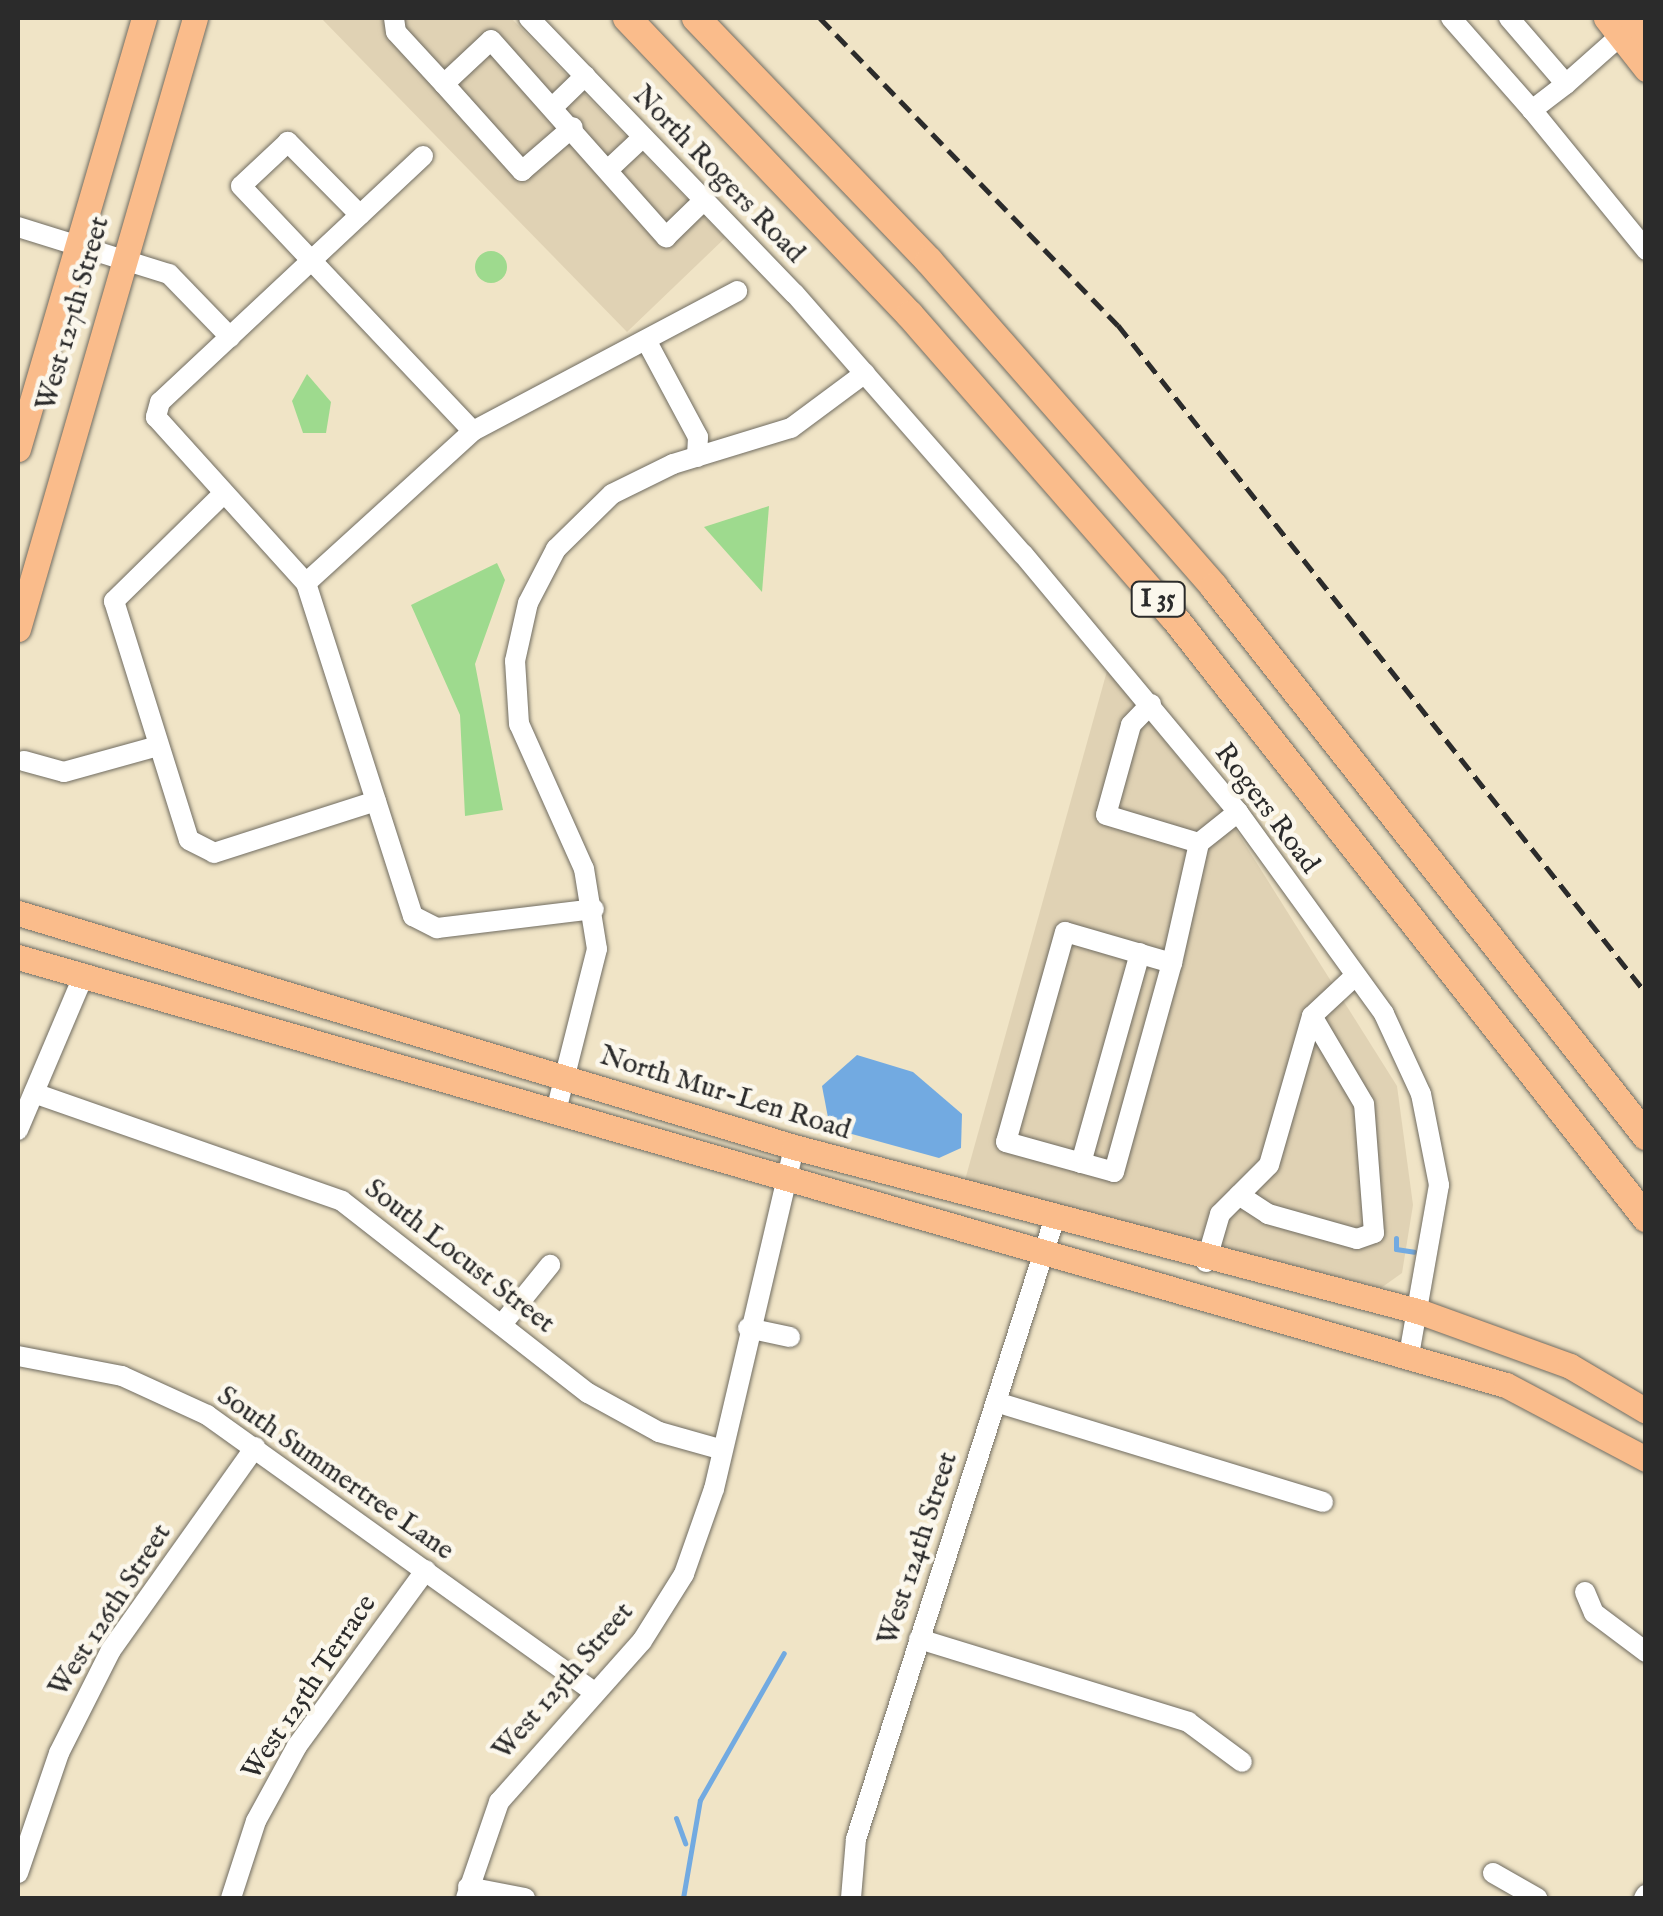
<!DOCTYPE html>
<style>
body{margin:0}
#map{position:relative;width:1663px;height:1916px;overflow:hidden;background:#f0e4c6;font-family:"IM FELL English",serif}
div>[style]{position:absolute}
.built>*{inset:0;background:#e0d2b4}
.green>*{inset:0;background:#9eda8e}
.round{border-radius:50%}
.water>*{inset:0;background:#72aae1}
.stream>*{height:5px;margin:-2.5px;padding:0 2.5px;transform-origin:2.5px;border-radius:2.5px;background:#72aae1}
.roads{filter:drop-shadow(0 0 2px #706c61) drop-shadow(0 0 2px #706c61)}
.minor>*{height:20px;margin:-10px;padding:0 10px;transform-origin:10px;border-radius:10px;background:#fff}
.major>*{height:25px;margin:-12.5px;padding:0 12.5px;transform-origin:12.5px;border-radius:12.5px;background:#fabc8b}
.highway>*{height:28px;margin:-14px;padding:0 14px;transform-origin:14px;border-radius:14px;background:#fabc8b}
.rail>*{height:5px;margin-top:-2.5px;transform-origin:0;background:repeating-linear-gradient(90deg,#2b2b2b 0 15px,transparent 0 23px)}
span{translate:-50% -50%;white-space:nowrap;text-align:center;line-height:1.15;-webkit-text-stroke:9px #fbf7ec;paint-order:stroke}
.shield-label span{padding:2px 8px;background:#fbf7ec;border:2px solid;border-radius:8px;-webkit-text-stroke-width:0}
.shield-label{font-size:25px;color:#2b2b2b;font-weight:700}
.street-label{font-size:28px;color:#2b2b2b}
.frame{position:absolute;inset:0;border:20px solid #2b2b2b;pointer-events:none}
</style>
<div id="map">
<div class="built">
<div style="clip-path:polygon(321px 18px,511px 18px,725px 238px,627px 332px)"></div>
<div style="clip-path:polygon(1107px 671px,1229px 819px,1397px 1086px,1413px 1205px,1402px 1273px,1381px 1288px,965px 1180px)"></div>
</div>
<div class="green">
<div class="round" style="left:475px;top:251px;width:32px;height:32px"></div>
<div style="clip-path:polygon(307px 374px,331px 402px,326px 433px,303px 433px,292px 401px)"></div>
<div style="clip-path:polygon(769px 506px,762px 592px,704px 527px)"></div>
<div style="clip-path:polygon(497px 563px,505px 580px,475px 664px,503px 810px,465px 816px,460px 715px,411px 605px)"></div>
</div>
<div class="water">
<div style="clip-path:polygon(857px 1055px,913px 1072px,962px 1114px,961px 1148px,939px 1158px,830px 1128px,822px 1086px)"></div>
</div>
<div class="stream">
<div style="left:1396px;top:1238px;width:11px;rotate:90deg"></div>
<div style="left:1396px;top:1249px;width:18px;rotate:9deg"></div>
<div style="left:676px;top:1818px;width:27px;rotate:70deg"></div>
<div style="left:683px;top:1898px;width:99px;rotate:-80.2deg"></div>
<div style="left:700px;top:1800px;width:169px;rotate:-60.3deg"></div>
</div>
<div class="roads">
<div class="minor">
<div style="left:394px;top:18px;width:14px;rotate:82deg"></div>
<div style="left:396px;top:32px;width:71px;rotate:47.3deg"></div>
<div style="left:444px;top:84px;width:64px;rotate:-43.1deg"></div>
<div style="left:491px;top:40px;width:264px;rotate:48.4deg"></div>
<div style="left:666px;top:237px;width:53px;rotate:-44.2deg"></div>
<div style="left:529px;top:18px;width:383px;rotate:46.1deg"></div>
<div style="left:795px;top:294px;width:346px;rotate:48.8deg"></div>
<div style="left:1023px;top:554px;width:336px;rotate:50.2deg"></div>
<div style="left:1238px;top:812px;width:249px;rotate:54.1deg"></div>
<div style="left:1384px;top:1014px;width:88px;rotate:65.2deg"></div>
<div style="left:1421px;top:1094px;width:93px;rotate:78.8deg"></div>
<div style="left:1439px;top:1185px;width:174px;rotate:100deg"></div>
<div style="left:1451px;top:18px;width:123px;rotate:48.6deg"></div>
<div style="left:1509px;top:18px;width:87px;rotate:49.2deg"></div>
<div style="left:1566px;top:84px;width:84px;rotate:-41.6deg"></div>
<div style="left:444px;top:84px;width:117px;rotate:48.1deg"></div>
<div style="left:522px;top:171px;width:67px;rotate:-40.8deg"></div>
<div style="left:1566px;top:84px;width:43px;rotate:142.6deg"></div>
<div style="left:1532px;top:110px;width:181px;rotate:50.8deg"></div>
<div style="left:553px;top:107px;width:45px;rotate:-44.1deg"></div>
<div style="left:423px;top:156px;width:360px;rotate:136.9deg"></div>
<div style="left:160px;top:402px;width:16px;rotate:105deg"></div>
<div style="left:156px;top:417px;width:224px;rotate:47.9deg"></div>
<div style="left:306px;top:583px;width:350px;rotate:72.2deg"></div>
<div style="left:413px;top:916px;width:27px;rotate:27deg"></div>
<div style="left:437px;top:928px;width:158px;rotate:-6.9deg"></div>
<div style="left:610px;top:168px;width:45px;rotate:-43.2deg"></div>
<div style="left:360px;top:215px;width:103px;rotate:-134.6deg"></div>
<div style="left:288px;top:142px;width:64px;rotate:136.9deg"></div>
<div style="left:241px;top:186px;width:337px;rotate:46.6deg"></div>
<div style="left:18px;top:227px;width:158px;rotate:17.3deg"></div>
<div style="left:169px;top:274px;width:88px;rotate:45.9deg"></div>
<div style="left:646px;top:340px;width:110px;rotate:61.8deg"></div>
<div style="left:698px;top:437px;width:20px;rotate:93deg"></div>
<div style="left:223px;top:494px;width:153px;rotate:135.5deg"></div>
<div style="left:114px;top:601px;width:250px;rotate:72.6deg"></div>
<div style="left:189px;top:840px;width:28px;rotate:27deg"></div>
<div style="left:214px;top:853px;width:170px;rotate:-17.8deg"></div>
<div style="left:306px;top:583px;width:226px;rotate:-42.3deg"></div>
<div style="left:473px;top:431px;width:299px;rotate:-27.9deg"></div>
<div style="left:1151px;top:704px;width:29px;rotate:134deg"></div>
<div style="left:1131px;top:725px;width:93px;rotate:105.5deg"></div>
<div style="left:1106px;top:815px;width:97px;rotate:16.8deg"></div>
<div style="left:1199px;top:843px;width:50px;rotate:-38.5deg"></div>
<div style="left:24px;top:761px;width:41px;rotate:15.4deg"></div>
<div style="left:64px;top:772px;width:98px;rotate:-15.5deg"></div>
<div style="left:1172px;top:963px;width:111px;rotate:-163.8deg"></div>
<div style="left:1065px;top:932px;width:218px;rotate:105.7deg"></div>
<div style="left:1006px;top:1142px;width:112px;rotate:15.5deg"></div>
<div style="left:1114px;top:1172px;width:217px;rotate:-74.5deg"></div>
<div style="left:1172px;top:963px;width:123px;rotate:-77.3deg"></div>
<div style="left:34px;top:1093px;width:326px;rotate:19.3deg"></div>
<div style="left:342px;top:1201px;width:312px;rotate:38deg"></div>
<div style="left:588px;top:1393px;width:81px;rotate:28.8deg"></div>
<div style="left:659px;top:1432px;width:66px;rotate:15.7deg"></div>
<div style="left:556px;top:1111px;width:167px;rotate:-75.8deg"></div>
<div style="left:597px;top:949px;width:81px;rotate:-99.2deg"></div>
<div style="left:584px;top:869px;width:159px;rotate:-114.1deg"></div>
<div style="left:519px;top:724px;width:63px;rotate:-93.6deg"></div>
<div style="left:515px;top:661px;width:59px;rotate:-77.4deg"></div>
<div style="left:528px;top:603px;width:61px;rotate:-62.6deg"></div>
<div style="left:556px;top:549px;width:78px;rotate:-44.5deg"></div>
<div style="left:612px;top:494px;width:68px;rotate:-26.2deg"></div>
<div style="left:673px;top:464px;width:123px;rotate:-17deg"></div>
<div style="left:791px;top:428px;width:92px;rotate:-36.6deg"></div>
<div style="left:18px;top:1130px;width:166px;rotate:-67deg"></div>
<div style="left:1081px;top:1163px;width:218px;rotate:-74.3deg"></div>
<div style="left:1239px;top:1195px;width:35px;rotate:33deg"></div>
<div style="left:1268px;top:1214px;width:92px;rotate:15.7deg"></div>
<div style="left:1357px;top:1239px;width:18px;rotate:-19deg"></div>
<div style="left:1374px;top:1233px;width:129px;rotate:-94.4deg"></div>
<div style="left:1364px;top:1104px;width:102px;rotate:-120.6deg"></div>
<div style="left:1206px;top:1262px;width:50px;rotate:-73.7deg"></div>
<div style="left:1220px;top:1214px;width:69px;rotate:-45deg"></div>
<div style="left:1269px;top:1165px;width:155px;rotate:-73.9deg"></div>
<div style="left:1312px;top:1016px;width:57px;rotate:-42.9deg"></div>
<div style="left:503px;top:1323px;width:75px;rotate:-51deg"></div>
<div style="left:748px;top:1328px;width:43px;rotate:12.1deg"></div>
<div style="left:18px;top:1356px;width:106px;rotate:10.9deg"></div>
<div style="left:122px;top:1376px;width:94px;rotate:24.6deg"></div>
<div style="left:207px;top:1415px;width:477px;rotate:35.6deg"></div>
<div style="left:996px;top:1402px;width:342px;rotate:17deg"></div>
<div style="left:1585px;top:1592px;width:23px;rotate:67deg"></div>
<div style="left:1594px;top:1613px;width:65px;rotate:36.9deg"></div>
<div style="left:919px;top:1639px;width:282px;rotate:17.1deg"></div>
<div style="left:1188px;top:1722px;width:67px;rotate:36.5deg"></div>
<div style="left:18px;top:1873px;width:127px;rotate:-71.1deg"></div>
<div style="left:59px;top:1753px;width:115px;rotate:-63.2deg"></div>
<div style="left:111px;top:1650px;width:249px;rotate:-54.6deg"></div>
<div style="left:1493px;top:1873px;width:51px;rotate:29.6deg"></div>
<div style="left:468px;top:1887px;width:58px;rotate:10.9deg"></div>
<div style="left:231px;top:1898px;width:81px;rotate:-72deg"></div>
<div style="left:256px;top:1821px;width:85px;rotate:-61.3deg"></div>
<div style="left:297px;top:1746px;width:218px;rotate:-53.8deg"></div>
<div style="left:466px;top:1898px;width:102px;rotate:-71deg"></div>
<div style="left:499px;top:1802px;width:215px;rotate:-48.4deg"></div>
<div style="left:642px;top:1641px;width:79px;rotate:-57.9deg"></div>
<div style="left:684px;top:1574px;width:90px;rotate:-70.6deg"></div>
<div style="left:714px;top:1489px;width:351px;rotate:-76.8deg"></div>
<div style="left:851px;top:1898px;width:59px;rotate:-85.2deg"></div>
<div style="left:856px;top:1839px;width:650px;rotate:-72.26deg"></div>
<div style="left:1644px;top:1898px;width:4px;rotate:-56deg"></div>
</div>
<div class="major">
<div style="left:1606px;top:18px;width:65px;rotate:51.9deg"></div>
<div style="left:1631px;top:18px;width:23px;rotate:50deg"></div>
<div style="left:18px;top:449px;width:449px;rotate:-73.7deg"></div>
<div style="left:18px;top:629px;width:636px;rotate:-73.84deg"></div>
<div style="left:18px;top:913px;width:811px;rotate:16.78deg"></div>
<div style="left:794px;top:1147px;width:648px;rotate:14.74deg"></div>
<div style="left:1421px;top:1312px;width:158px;rotate:19.9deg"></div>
<div style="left:1570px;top:1366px;width:88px;rotate:30.6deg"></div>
<div style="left:18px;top:957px;width:1548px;rotate:16.05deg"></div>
<div style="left:1506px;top:1385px;width:158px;rotate:27.9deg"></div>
</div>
<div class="highway">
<div style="left:627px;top:18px;width:410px;rotate:46.4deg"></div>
<div style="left:910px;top:315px;width:400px;rotate:48.9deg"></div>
<div style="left:1173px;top:616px;width:766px;rotate:51.84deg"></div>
<div style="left:696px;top:18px;width:337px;rotate:46.2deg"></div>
<div style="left:929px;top:261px;width:433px;rotate:48.8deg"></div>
<div style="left:1214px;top:587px;width:699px;rotate:51.8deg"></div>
</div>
</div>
<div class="rail">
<div style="left:820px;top:18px;width:428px;rotate:45.9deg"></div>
<div style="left:1118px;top:325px;width:851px;rotate:51.68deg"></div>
</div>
<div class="shield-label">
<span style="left:1158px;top:599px">I 35</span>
</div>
<div class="street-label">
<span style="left:718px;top:175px;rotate:46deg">North Rogers Road</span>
<span style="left:74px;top:314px;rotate:-74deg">West 127th Street</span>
<span style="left:1266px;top:809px;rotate:53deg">Rogers Road</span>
<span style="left:725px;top:1094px;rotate:17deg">North Mur-Len Road</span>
<span style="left:459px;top:1257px;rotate:38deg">South Locust Street</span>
<span style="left:335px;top:1474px;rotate:35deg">South Summertree Lane</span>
<span style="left:919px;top:1549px;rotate:-72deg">West 124th Street</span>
<span style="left:111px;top:1611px;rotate:-57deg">West 126th Street</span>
<span style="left:564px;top:1682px;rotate:-49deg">West 125th Street</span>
<span style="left:310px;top:1688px;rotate:-56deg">West 125th Terrace</span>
</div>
<div class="frame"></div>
</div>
